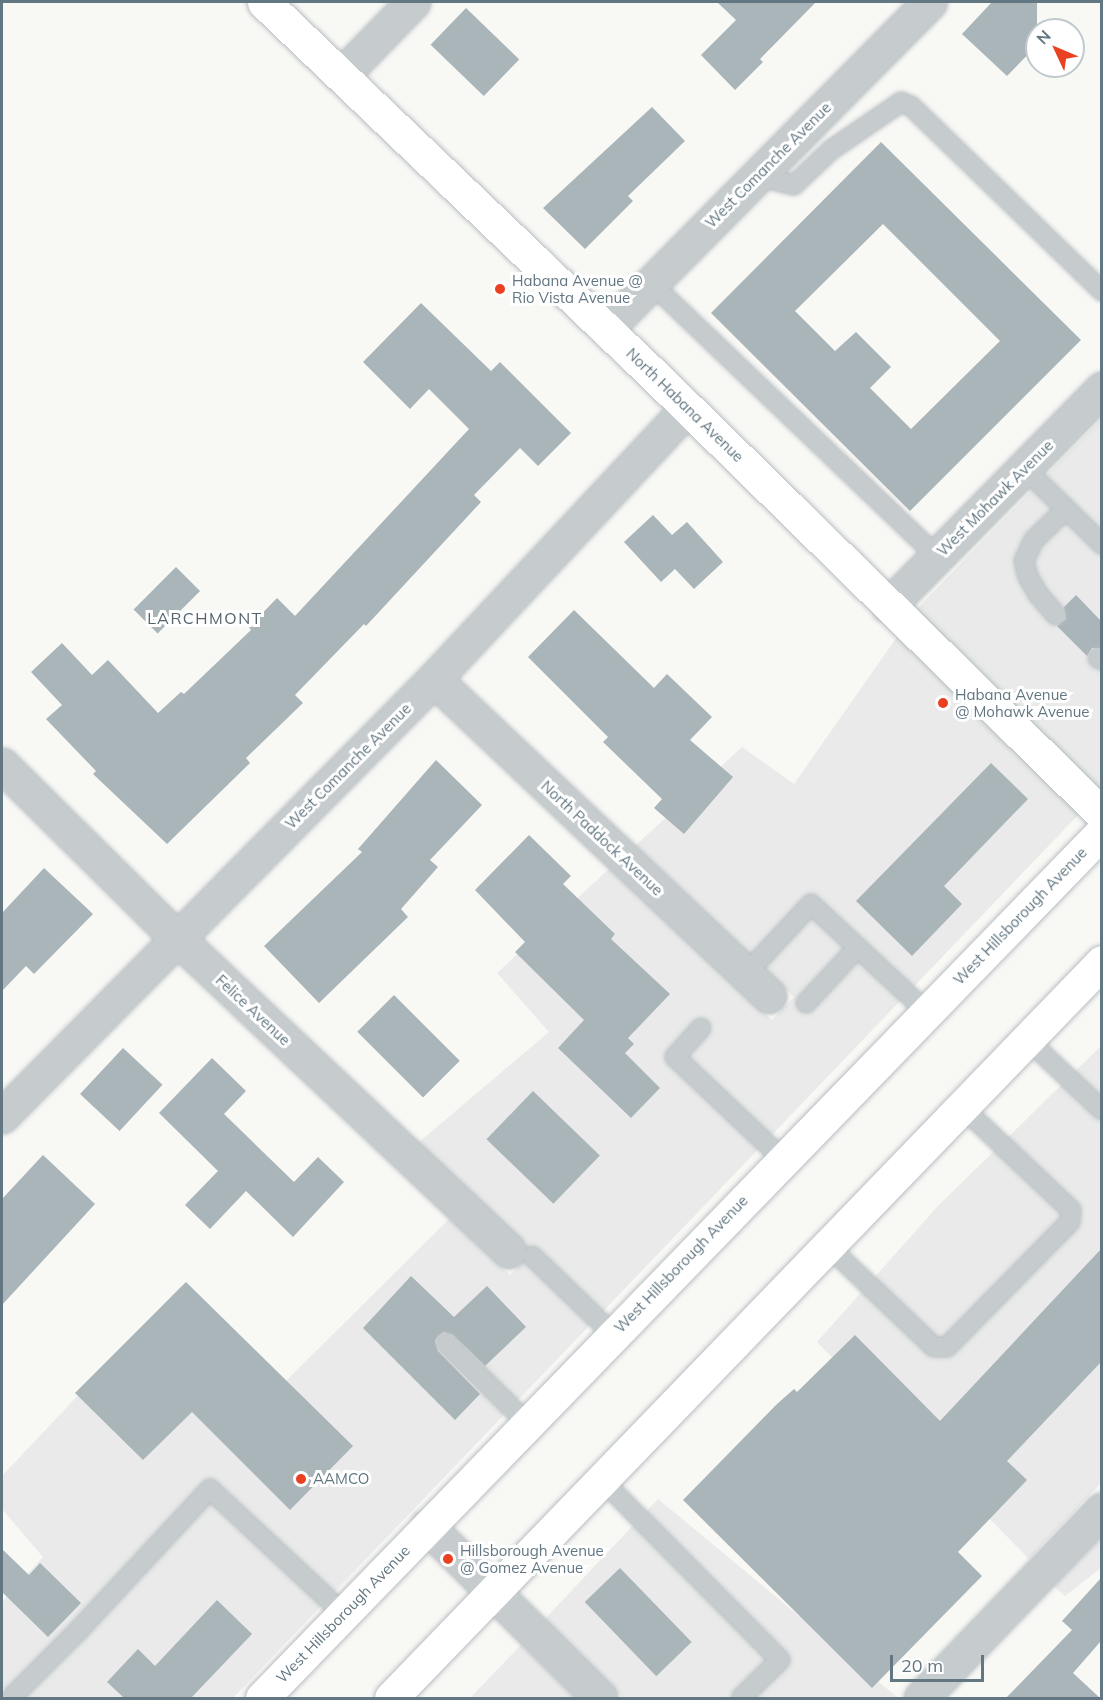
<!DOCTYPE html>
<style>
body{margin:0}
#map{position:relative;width:1103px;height:1700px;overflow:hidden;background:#f8f8f5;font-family:Mulish,sans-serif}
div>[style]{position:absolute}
.built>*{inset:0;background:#e9eae9}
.building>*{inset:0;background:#aab5b9;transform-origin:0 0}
.roads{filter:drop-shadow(0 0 2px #b8bec2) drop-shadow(0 0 2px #b8bec2)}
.lane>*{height:18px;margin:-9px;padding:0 9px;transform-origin:9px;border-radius:9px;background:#c6cbcd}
.street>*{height:33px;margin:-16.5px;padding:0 16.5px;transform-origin:16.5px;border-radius:16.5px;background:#c6cbcd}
.secondary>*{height:33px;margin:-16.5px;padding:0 16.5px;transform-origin:16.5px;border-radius:16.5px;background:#fff}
.primary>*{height:33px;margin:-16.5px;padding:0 16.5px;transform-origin:16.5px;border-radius:16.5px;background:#fff}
.dots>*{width:16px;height:16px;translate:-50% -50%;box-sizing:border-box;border:3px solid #fff;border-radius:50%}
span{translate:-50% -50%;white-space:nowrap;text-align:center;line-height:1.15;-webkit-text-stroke:6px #fff;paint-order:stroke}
.street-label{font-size:15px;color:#627782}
.poi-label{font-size:15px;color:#627782}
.left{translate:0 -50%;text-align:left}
.neighbourhood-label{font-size:16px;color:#54646d;letter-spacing:1.5px}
.frame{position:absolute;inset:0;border:3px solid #627782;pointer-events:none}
.north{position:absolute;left:1025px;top:18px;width:60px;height:60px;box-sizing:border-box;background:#fff;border:2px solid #c0c9cd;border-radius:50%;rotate:314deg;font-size:16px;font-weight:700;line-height:24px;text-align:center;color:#627782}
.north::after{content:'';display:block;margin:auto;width:21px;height:27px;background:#eb4123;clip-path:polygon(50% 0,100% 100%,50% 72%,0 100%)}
.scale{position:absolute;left:890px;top:1655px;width:94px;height:27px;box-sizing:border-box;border:3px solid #627782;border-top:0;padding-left:8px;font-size:18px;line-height:21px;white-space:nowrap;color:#627782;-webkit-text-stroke:4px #fff;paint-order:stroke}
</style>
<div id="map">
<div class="built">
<div style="clip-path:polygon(1101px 419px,1101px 791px,916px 610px)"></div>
<div style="clip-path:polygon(897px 637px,1079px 814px,233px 1698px,13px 1698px,2px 1687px,2px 1602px,43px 1557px,2px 1509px,2px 1476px,181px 1286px,284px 1383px,450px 1218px,510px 1275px,533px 1252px,418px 1143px,549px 1032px,497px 973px,610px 868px,772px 1020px,794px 997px,635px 846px,742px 747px,794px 784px)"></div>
<div style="clip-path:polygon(1101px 1046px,1101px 1483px,1029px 1559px,817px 1342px,937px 1207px)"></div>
<div style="clip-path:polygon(658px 1499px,897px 1697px,623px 1698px,543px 1621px)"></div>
<div style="clip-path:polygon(1101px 1536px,1101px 1568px,1065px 1596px,1054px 1586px)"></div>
<div style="clip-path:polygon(521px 1645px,576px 1698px,470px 1698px)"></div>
</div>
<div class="building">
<div style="clip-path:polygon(717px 2px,816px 2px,760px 59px,763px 62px,735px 90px,701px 55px,736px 20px)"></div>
<div style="clip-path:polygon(992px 2px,1037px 2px,1037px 45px,1007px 76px,962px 34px)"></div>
<div style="left:466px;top:8px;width:74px;height:51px;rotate:44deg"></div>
<div style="clip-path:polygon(652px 107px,685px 141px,628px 196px,633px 201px,585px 249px,543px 208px)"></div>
<div style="clip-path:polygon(evenodd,881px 142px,1081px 340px,910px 511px,711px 313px,881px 142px,883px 224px,1000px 341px,911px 429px,870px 388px,891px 367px,856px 332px,835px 351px,795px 311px,883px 224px)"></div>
<div style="clip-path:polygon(421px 303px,491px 371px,500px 362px,571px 433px,538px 466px,520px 448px,474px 495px,481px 502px,366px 626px,364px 624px,295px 695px,303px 703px,246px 758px,250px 763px,167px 844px,93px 774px,96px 771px,46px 719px,62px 705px,31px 672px,62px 643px,92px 675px,108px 660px,158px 713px,181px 692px,184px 694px,251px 630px,249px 627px,277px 598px,295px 616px,469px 429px,429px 389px,410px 409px,363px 362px)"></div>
<div style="clip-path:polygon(653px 515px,672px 535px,687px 522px,723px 562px,694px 589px,675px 569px,661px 582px,624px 542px)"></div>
<div style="left:176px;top:567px;width:34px;height:60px;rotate:45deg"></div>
<div style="clip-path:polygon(1076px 595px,1101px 621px,1101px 648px,1092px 648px,1087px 656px,1057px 626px,1066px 619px,1064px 607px)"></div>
<div style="clip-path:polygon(574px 610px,654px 688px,667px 674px,712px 717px,690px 740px,733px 777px,684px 834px,654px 808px,662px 799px,603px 742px,608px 737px,528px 657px)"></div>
<div style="clip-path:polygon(436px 760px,482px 805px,430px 860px,438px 867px,401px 909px,408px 917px,319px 1003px,264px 946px,362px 852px,358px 849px)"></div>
<div style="clip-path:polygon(991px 763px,1028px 799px,944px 886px,962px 904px,912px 956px,856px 901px)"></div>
<div style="clip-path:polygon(529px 835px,571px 876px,563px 884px,615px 934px,611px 939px,670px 994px,628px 1038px,634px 1044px,625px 1053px,660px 1088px,631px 1118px,558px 1048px,584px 1020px,515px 952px,525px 942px,475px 890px)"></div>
<div style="clip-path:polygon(44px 868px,93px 914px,34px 974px,26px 966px,2px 991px,2px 913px)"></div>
<div style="left:394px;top:995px;width:93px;height:52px;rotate:45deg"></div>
<div style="left:123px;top:1048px;width:54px;height:63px;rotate:43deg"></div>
<div style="clip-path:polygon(212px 1058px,246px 1091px,224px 1114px,294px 1182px,318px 1157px,344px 1182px,293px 1237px,246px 1191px,210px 1229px,185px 1205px,218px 1171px,159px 1113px)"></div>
<div style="left:533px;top:1091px;width:93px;height:67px;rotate:44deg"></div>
<div style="clip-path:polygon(43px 1155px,95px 1204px,2px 1305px,2px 1199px)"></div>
<div style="clip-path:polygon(1101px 1249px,1101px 1362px,1007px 1461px,1027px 1480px,958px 1552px,982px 1576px,872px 1688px,683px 1500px,777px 1404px,794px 1389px,797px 1392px,855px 1335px,940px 1421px)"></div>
<div style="clip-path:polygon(411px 1276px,454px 1317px,487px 1286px,526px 1327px,485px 1366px,453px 1335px,444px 1332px,438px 1336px,435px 1341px,438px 1351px,480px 1394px,455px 1420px,363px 1328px)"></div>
<div style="clip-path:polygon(186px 1282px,353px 1446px,290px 1510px,192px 1412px,143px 1460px,75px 1393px)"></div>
<div style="clip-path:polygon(2px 1549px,29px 1575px,40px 1563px,81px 1603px,48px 1637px,2px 1592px)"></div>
<div style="left:620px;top:1568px;width:103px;height:49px;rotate:46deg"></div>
<div style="clip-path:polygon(1101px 1578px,1101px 1641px,1073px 1673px,1100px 1698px,1006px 1698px,1072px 1630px,1062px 1621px)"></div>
<div style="clip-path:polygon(217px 1600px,252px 1634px,191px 1698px,124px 1698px,107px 1682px,138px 1649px,155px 1666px)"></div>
</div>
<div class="roads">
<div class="lane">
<div style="left:757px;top:176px;width:38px;rotate:14deg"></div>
<div style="left:794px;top:185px;width:51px;rotate:-43.4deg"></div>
<div style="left:831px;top:150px;width:85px;rotate:-34.4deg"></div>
<div style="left:901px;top:102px;width:11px;rotate:22deg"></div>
<div style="left:911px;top:106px;width:266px;rotate:44.1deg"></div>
<div style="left:651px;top:283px;width:395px;rotate:43.7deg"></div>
<div style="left:1024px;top:468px;width:109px;rotate:44.3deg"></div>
<div style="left:1056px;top:615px;width:28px;rotate:-131deg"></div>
<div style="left:1038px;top:594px;width:20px;rotate:-120deg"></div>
<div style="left:1028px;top:577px;width:16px;rotate:-104deg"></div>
<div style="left:1024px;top:561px;width:23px;rotate:-65deg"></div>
<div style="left:1034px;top:540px;width:45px;rotate:-44.1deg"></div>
<div style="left:1098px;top:658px;width:4px;rotate:27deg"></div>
<div style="left:757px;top:962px;width:79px;rotate:-47deg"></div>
<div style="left:811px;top:904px;width:158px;rotate:43deg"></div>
<div style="left:806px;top:1003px;width:76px;rotate:-47.1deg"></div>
<div style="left:701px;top:1028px;width:39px;rotate:132deg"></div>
<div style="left:675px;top:1057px;width:149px;rotate:43.4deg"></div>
<div style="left:1027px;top:1039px;width:103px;rotate:43.4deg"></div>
<div style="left:828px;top:1246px;width:146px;rotate:43.6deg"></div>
<div style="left:934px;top:1347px;width:13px"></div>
<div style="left:947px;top:1347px;width:175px;rotate:-45.5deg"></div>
<div style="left:1070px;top:1222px;width:12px;rotate:-85deg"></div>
<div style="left:1071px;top:1210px;width:150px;rotate:-136.6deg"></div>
<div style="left:532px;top:1256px;width:112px;rotate:43.9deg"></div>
<div style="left:446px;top:1343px;width:114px;rotate:44.6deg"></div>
<div style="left:602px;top:1480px;width:253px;rotate:45.3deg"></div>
<div style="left:780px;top:1660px;width:54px;rotate:135.7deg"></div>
<div style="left:11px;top:1698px;width:95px;rotate:-45deg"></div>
<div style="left:78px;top:1631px;width:194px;rotate:-47.1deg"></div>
<div style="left:210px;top:1489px;width:182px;rotate:43deg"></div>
</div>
<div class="street">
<div style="left:341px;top:76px;width:103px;rotate:-45.8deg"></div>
<div style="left:606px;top:329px;width:460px;rotate:-45.3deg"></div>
<div style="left:888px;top:606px;width:305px;rotate:-45.4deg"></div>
<div style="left:434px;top:679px;width:461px;rotate:43.4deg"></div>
<div style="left:2px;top:765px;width:246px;rotate:44.7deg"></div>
<div style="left:177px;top:938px;width:456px;rotate:43.3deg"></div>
<div style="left:2px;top:1116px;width:614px;rotate:-45.33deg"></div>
<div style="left:434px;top:679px;width:371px;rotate:-46.9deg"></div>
<div style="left:427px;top:1526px;width:244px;rotate:44.8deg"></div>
<div style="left:921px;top:1698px;width:261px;rotate:-46.1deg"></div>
</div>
<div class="secondary">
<div style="left:264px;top:2px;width:541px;rotate:43.73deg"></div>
<div style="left:655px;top:376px;width:626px;rotate:44.42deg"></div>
</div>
<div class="primary">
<div style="left:262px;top:1698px;width:1206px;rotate:-45.87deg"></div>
<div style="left:391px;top:1698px;width:1023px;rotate:-45.99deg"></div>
</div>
</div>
<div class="dots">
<div style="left:500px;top:289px;background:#eb4123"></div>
<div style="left:943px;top:703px;background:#eb4123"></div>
<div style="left:301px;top:1479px;background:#eb4123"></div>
<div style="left:448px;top:1559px;background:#eb4123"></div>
</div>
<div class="street-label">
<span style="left:768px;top:165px;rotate:-45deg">West Comanche Avenue</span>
<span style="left:685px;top:405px;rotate:44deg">North Habana Avenue</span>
<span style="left:995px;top:498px;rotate:-45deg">West Mohawk Avenue</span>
<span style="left:348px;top:766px;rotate:-45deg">West Comanche Avenue</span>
<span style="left:602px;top:838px;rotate:43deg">North Paddock Avenue</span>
<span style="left:1020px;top:916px;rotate:-46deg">West Hillsborough Avenue</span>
<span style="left:253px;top:1010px;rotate:43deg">Felice Avenue</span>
<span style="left:681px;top:1264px;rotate:-46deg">West Hillsborough Avenue</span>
<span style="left:343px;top:1614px;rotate:-46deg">West Hillsborough Avenue</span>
</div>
<div class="poi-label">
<span class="left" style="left:512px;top:289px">Habana Avenue @<br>Rio Vista Avenue</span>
<span class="left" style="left:955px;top:703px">Habana Avenue<br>@ Mohawk Avenue</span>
<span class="left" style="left:313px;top:1479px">AAMCO</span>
<span class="left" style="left:460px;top:1559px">Hillsborough Avenue<br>@ Gomez Avenue</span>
</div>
<div class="neighbourhood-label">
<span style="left:205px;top:618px">LARCHMONT</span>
</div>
<div class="frame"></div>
<div class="north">N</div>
<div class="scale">20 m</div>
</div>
